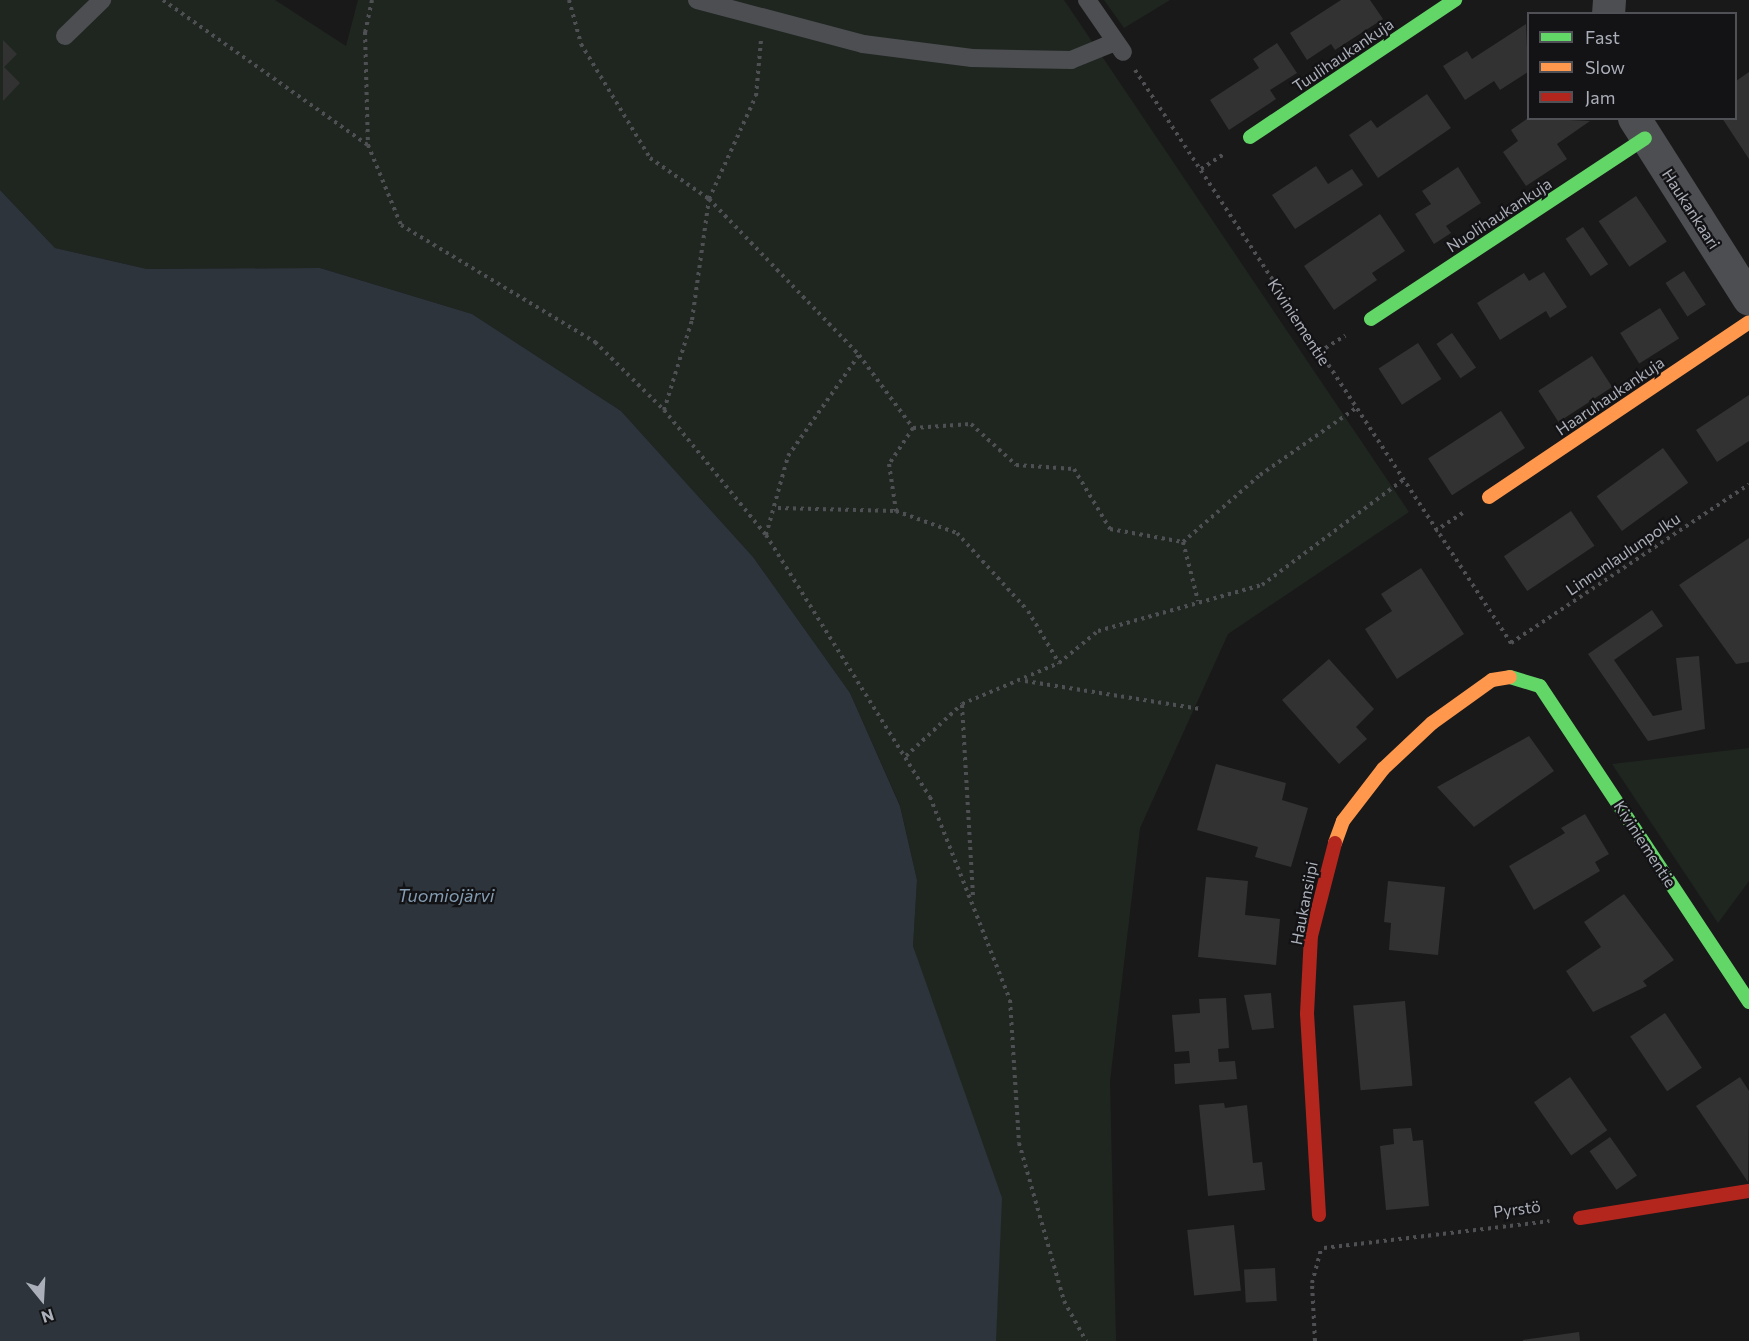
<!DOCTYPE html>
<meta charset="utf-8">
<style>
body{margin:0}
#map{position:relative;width:1749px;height:1341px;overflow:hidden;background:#191919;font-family:Commissioner,sans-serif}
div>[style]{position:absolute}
.green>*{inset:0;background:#1f2620}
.water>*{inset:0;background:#2d343b}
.building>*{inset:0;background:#323233;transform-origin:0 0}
.path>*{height:4px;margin-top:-2px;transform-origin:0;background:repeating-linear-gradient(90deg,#4f5053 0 3px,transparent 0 7.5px)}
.lane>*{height:18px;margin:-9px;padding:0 9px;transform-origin:9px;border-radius:9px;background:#4d4e52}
.street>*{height:33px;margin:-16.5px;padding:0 16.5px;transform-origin:16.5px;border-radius:16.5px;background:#4d4e52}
.fast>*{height:14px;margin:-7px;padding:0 7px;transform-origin:7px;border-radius:7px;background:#63d668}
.slow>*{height:14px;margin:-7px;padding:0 7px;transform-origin:7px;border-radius:7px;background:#ff974d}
.jam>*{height:14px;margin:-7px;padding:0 7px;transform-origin:7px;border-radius:7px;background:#b3261e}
span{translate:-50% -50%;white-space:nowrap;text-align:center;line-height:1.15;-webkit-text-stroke:4.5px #131315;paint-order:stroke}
.street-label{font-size:16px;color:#abafb9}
.water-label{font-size:18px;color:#849cb2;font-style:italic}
.legend{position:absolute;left:1527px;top:12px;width:210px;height:108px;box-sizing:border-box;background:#131315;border:2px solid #505157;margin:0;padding:8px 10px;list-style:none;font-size:18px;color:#abafb9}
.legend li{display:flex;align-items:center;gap:12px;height:30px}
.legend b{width:30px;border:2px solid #505157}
.north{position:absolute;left:12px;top:1269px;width:60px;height:60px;-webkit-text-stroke:4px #131315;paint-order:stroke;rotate:162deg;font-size:16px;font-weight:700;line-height:24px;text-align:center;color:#abafb9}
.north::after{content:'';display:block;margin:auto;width:21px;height:27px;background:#abafb9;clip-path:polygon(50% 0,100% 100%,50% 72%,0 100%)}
</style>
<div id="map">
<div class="green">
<div style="clip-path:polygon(0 0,275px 0,346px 46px,358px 0,1064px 0,1409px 512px,1228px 634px,1140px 828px,1110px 1081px,1116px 1341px,996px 1341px,949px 1059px,913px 946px,917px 880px,900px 805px,850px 693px,753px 557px,621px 411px,472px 314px,320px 268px,147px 269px,55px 248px,0 190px)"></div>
<div style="clip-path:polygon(1104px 0,1170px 0,1124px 28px)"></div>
<div style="clip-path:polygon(1749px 748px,1749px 881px,1718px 923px,1612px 764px)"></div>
</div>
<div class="water">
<div style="clip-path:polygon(0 190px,55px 248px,147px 269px,320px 268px,472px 314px,621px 411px,753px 557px,850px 693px,900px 806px,917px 880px,913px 946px,1002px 1198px,996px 1341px,0 1341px)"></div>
</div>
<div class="building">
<div style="clip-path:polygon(1341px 0,1370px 0,1383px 19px,1335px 50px,1331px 44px,1307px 60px,1290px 33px)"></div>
<div style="clip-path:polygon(1526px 24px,1528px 72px,1500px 90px,1494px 81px,1465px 100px,1443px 66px,1467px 51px,1472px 59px)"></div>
<div style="clip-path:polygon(3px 40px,17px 54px,4px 67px,20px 83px,3px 101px)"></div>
<div style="clip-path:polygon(1277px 43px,1297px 73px,1270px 90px,1276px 99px,1229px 130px,1210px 100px,1259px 68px,1253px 59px)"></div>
<div style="clip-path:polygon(1749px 72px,1749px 159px,1722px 118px,1736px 118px,1736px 81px)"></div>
<div style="clip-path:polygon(1427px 94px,1451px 128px,1378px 178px,1349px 135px,1371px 120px,1377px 128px)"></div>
<div style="clip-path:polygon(1528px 118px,1590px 121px,1557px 144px,1567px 159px,1526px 186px,1503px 152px,1518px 141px,1511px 130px)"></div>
<div style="clip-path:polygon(1316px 166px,1328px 184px,1352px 169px,1363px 185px,1295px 229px,1272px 195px)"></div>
<div style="clip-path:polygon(1458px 167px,1481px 203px,1446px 226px,1451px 233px,1434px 244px,1415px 214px,1431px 204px,1422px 191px)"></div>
<div style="left:1636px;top:196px;width:55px;height:45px;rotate:56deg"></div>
<div style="clip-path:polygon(1380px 214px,1405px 251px,1372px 273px,1377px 280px,1334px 310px,1304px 266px)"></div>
<div style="left:1583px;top:227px;width:45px;height:21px;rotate:56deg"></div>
<div style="left:1684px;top:271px;width:40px;height:22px;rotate:57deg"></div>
<div style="clip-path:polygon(1544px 272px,1567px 307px,1550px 318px,1546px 311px,1500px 340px,1477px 303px,1524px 273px,1529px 281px)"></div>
<div style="left:1660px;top:308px;width:36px;height:47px;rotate:58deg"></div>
<div style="left:1452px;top:333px;width:42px;height:19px;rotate:55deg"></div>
<div style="left:1418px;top:343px;width:43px;height:47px;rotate:57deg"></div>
<div style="left:1592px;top:356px;width:37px;height:64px;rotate:57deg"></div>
<div style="clip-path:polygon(1749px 395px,1749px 441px,1717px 462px,1696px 430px)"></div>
<div style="left:1501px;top:411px;width:44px;height:87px;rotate:57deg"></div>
<div style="left:1663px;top:448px;width:43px;height:82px;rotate:54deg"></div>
<div style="left:1571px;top:511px;width:42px;height:81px;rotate:56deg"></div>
<div style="clip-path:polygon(1749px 538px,1749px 662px,1736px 664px,1679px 585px)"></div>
<div style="clip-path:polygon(1421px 568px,1464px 634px,1397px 679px,1365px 629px,1392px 611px,1381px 594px)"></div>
<div style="clip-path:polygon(1652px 610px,1663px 626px,1614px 660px,1653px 716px,1682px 710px,1676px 658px,1699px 656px,1705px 729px,1648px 741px,1588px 654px)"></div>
<div style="clip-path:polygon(1329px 659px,1374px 709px,1356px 727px,1367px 739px,1339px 764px,1282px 700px)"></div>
<div style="clip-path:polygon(1529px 736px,1554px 771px,1474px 827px,1437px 787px)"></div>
<div style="clip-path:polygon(1216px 764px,1286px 783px,1282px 800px,1308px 808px,1291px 867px,1255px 857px,1258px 847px,1197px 830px)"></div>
<div style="clip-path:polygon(1585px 814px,1609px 854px,1595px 862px,1600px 871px,1534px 910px,1509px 866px,1565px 833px,1561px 828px)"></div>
<div style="clip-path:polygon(1206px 877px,1248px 881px,1245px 915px,1280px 919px,1276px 965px,1198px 957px)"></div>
<div style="clip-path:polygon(1388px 881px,1445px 887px,1438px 955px,1389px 950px,1391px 923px,1384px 922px)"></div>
<div style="clip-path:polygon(1624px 894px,1674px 960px,1643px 981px,1647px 986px,1593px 1012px,1566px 971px,1601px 947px,1584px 922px)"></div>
<div style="clip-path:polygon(1271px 993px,1274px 1028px,1252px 1030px,1244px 995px)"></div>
<div style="clip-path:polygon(1226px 998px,1229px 1048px,1218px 1049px,1219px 1062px,1235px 1061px,1237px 1079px,1175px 1084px,1174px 1064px,1190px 1063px,1189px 1051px,1175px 1052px,1172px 1015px,1200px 1013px,1199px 999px)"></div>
<div style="left:1405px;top:1001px;width:85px;height:52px;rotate:85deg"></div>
<div style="left:1665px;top:1013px;width:66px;height:42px;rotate:56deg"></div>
<div style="left:1570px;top:1077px;width:65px;height:44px;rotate:55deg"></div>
<div style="clip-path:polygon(1740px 1077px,1749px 1091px,1748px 1182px,1696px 1106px)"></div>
<div style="clip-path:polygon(1224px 1103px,1225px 1108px,1247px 1105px,1253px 1163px,1262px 1162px,1265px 1190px,1208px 1196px,1199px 1105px)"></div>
<div style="clip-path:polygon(1411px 1128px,1413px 1141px,1423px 1140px,1429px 1206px,1386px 1210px,1380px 1146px,1394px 1144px,1393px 1129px)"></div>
<div style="left:1610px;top:1137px;width:47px;height:25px;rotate:55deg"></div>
<div style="left:1234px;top:1225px;width:66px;height:47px;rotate:84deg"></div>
<div style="left:1275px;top:1268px;width:33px;height:31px;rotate:87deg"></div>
<div style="clip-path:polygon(1579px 1332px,1580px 1341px,1523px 1341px,1523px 1340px)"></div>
</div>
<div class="path">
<div style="left:163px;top:0;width:251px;rotate:35.3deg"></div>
<div style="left:372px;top:0;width:33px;rotate:102deg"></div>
<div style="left:365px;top:32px;width:113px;rotate:88.5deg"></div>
<div style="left:368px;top:145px;width:87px;rotate:67.6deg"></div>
<div style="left:401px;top:225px;width:227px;rotate:31.1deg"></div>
<div style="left:595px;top:342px;width:97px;rotate:44.6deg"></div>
<div style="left:664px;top:410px;width:161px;rotate:50.8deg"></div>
<div style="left:766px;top:535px;width:309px;rotate:58deg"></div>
<div style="left:930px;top:797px;width:218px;rotate:68.5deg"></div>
<div style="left:1010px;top:1000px;width:143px;rotate:86.4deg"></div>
<div style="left:1019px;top:1143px;width:164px;rotate:74.1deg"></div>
<div style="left:1064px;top:1301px;width:46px;rotate:61.2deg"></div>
<div style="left:569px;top:0;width:46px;rotate:74.7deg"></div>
<div style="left:581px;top:44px;width:133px;rotate:58.8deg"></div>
<div style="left:650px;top:158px;width:72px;rotate:34.8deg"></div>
<div style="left:709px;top:199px;width:216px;rotate:46.1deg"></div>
<div style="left:859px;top:355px;width:91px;rotate:53.5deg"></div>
<div style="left:913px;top:428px;width:43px;rotate:123.7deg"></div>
<div style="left:889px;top:464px;width:48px;rotate:81.5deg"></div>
<div style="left:1135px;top:70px;width:689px;rotate:56.73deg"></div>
<div style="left:1201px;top:169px;width:27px;rotate:-33deg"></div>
<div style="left:1319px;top:352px;width:31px;rotate:-32deg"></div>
<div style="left:664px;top:410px;width:94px;rotate:-72.7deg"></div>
<div style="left:692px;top:320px;width:122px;rotate:-82deg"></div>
<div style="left:709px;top:199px;width:113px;rotate:-65.5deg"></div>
<div style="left:756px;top:96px;width:56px;rotate:-84.9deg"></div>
<div style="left:913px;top:428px;width:58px;rotate:-3.9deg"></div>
<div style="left:971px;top:424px;width:61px;rotate:42.3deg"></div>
<div style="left:1016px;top:465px;width:58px;rotate:3.9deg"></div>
<div style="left:1074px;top:469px;width:70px;rotate:59deg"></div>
<div style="left:1110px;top:529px;width:74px;rotate:10.1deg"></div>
<div style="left:778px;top:508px;width:118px;rotate:1.5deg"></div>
<div style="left:896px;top:511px;width:65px;rotate:19.8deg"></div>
<div style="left:957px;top:533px;width:105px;rotate:47.7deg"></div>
<div style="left:1028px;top:611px;width:61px;rotate:59.2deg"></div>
<div style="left:1435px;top:531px;width:33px;rotate:-33deg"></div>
<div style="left:766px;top:535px;width:82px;rotate:-74.4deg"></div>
<div style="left:788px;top:456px;width:123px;rotate:-54.9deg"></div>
<div style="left:1183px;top:542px;width:102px;rotate:-41deg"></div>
<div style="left:1260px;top:475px;width:117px;rotate:-34.9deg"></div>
<div style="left:1183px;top:542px;width:61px;rotate:75.7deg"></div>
<div style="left:1511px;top:643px;width:286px;rotate:-33.7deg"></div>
<div style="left:1025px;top:681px;width:176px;rotate:9.1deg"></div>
<div style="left:962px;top:705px;width:193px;rotate:86.7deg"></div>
<div style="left:906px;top:756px;width:76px;rotate:-42.9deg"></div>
<div style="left:962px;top:704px;width:105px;rotate:-22.9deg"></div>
<div style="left:1059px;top:663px;width:50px;rotate:-39.4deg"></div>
<div style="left:1098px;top:631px;width:170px;rotate:-15.7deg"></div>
<div style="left:1262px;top:585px;width:176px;rotate:-36.7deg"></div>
<div style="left:1324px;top:1248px;width:227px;rotate:-6.8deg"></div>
<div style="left:1315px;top:1341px;width:58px;rotate:-93deg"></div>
<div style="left:1312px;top:1283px;width:35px;rotate:-75deg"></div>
</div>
<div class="lane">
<div style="left:697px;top:0;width:172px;rotate:14.8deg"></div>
<div style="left:863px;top:44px;width:110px;rotate:7.3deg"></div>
<div style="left:972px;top:58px;width:99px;rotate:1.2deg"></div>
<div style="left:1071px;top:60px;width:48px;rotate:-22.2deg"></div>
<div style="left:1087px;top:0;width:63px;rotate:55.3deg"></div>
<div style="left:65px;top:36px;width:52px;rotate:-44.2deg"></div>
</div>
<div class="street">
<div style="left:1608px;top:14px;width:14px;rotate:-86deg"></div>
<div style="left:1634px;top:118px;width:214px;rotate:57.6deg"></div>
</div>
<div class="fast">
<div style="left:1250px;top:137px;width:247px;rotate:-33.8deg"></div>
<div style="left:1371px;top:319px;width:328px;rotate:-33.4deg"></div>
<div style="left:1510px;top:677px;width:31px;rotate:17deg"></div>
<div style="left:1540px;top:686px;width:379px;rotate:56.5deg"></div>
</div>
<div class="slow">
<div style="left:1489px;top:497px;width:313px;rotate:-33.9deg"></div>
<div style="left:1335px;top:843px;width:23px;rotate:-70deg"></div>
<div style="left:1343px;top:821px;width:66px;rotate:-52.4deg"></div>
<div style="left:1383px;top:769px;width:67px;rotate:-43.2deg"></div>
<div style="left:1432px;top:723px;width:74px;rotate:-35.6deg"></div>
<div style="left:1492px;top:680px;width:18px;rotate:-9deg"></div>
</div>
<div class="jam">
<div style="left:1319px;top:1215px;width:201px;rotate:-93.4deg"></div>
<div style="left:1307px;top:1014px;width:78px;rotate:-87.1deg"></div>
<div style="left:1311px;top:936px;width:96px;rotate:-75.5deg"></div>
<div style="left:1580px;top:1218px;width:171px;rotate:-9.1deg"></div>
</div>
<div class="street-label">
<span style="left:1343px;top:55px;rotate:-34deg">Tuulihaukankuja</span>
<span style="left:1691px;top:209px;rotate:57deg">Haukankaari</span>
<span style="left:1499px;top:215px;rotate:-33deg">Nuolihaukankuja</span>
<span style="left:1299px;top:322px;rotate:57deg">Kiviniementie</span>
<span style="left:1610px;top:396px;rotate:-34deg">Haaruhaukankuja</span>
<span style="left:1623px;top:554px;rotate:-34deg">Linnunlaulunpolku</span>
<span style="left:1645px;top:844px;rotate:57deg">Kiviniementie</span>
<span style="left:1304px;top:903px;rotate:-79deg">Haukansiipi</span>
<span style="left:1517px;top:1209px;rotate:-7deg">Pyrstö</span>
</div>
<div class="water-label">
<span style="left:446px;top:895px">Tuomiojärvi</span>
</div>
<ul class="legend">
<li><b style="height:8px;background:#63d668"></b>Fast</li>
<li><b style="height:8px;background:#ff974d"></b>Slow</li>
<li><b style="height:8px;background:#b3261e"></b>Jam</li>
</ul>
<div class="north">N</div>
</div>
